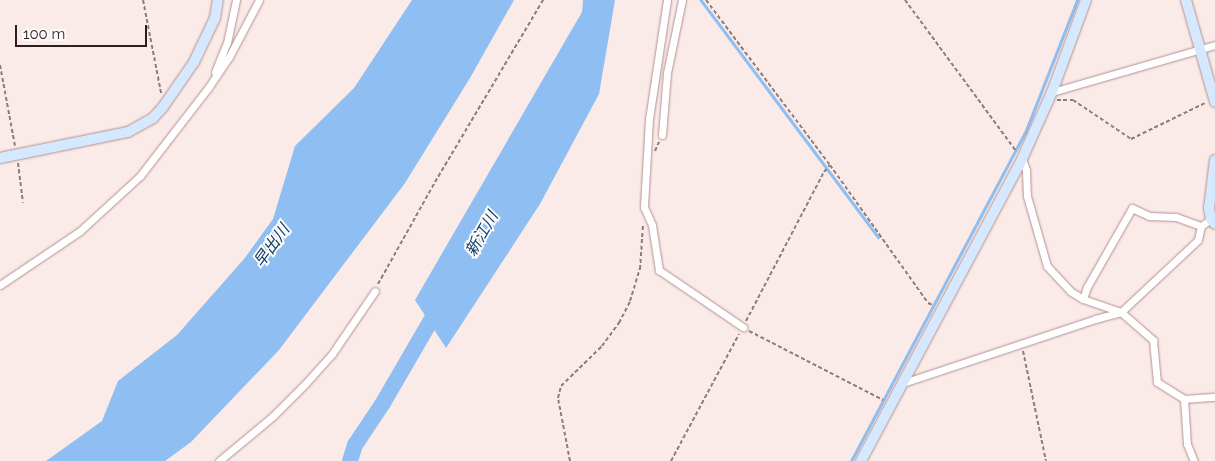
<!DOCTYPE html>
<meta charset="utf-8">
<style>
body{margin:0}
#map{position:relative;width:1215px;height:461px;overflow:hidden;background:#faeae8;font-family:Raleway,"Noto Sans JP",sans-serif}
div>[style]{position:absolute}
.water>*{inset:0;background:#8ebef2}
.stream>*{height:2.5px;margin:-1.25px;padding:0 1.25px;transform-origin:1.25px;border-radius:1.25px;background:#8ebef2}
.river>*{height:16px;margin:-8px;padding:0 8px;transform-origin:8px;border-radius:8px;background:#8ebef2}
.path>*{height:2px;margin-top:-1px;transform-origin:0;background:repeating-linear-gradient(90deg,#8c7c7b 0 4px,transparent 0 6.5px)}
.roads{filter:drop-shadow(0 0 1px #b5918e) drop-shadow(0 0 1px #b5918e)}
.street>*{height:7px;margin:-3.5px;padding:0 3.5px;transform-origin:3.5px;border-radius:3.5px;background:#fff}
.secondary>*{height:10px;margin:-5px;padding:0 5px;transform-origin:5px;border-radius:5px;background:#d5e8fd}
span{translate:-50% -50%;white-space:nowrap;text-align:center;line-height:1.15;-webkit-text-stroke:4px #fbfbfb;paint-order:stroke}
.water-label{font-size:16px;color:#113c65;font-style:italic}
.scale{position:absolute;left:15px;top:25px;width:132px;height:22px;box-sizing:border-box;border:2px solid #2e1f1e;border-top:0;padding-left:6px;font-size:15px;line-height:18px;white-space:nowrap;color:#2e1f1e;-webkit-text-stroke:4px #fbfbfb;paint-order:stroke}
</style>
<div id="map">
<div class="water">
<div style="clip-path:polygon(412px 0,514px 0,470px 78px,405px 183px,279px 350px,191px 442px,165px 461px,46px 461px,102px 421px,118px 381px,177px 335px,244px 259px,273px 219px,295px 146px,354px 88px)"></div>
<div style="clip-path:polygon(583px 0,615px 0,599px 94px,540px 204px,446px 348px,415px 300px,582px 12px)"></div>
</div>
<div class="stream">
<div style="left:701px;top:0;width:296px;rotate:53.2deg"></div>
<div style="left:851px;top:461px;width:371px;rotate:-62.1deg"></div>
<div style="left:1025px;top:133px;width:143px;rotate:-68.6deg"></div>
</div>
<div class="river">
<div style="left:350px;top:461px;width:17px;rotate:-73deg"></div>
<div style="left:355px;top:445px;width:50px;rotate:-56.3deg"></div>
<div style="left:383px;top:403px;width:116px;rotate:-59.9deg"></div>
</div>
<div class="path">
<div style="left:143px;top:0;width:95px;rotate:79deg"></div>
<div style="left:706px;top:0;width:206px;rotate:53.1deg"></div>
<div style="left:830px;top:165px;width:169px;rotate:54.6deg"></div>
<div style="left:928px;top:303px;width:5px;rotate:22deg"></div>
<div style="left:905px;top:0;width:187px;rotate:53.7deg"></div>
<div style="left:0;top:65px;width:82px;rotate:79.5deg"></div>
<div style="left:1057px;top:100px;width:16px"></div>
<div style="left:1073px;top:100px;width:70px;rotate:33.9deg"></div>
<div style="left:1131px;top:139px;width:82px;rotate:-25.9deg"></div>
<div style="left:655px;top:151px;width:10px;rotate:-66deg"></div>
<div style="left:18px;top:163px;width:40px;rotate:82.9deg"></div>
<div style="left:378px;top:284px;width:117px;rotate:-60.8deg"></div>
<div style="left:435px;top:182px;width:212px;rotate:-59.3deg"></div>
<div style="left:746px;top:321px;width:168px;rotate:-62.4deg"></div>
<div style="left:824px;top:172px;width:9px;rotate:-49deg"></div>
<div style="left:749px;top:331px;width:151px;rotate:27.2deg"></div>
<div style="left:1023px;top:351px;width:112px;rotate:78.2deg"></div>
<div style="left:570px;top:461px;width:64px;rotate:-100.8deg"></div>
<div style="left:558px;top:398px;width:12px;rotate:-76deg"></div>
<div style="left:561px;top:386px;width:57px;rotate:-44.3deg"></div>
<div style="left:602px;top:346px;width:29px;rotate:-54deg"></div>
<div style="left:619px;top:323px;width:25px;rotate:-63deg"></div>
<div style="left:630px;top:301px;width:34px;rotate:-73deg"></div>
<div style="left:640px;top:269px;width:44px;rotate:-86.1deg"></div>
<div style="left:671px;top:461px;width:144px;rotate:-61.8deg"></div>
</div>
<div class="roads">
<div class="street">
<div style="left:667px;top:0;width:120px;rotate:98.6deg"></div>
<div style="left:649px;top:119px;width:88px;rotate:93.3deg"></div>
<div style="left:644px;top:207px;width:20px;rotate:66deg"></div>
<div style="left:652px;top:225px;width:46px;rotate:81.2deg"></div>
<div style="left:659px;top:270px;width:102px;rotate:34.2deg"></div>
<div style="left:215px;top:72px;width:31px;rotate:-68deg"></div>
<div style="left:227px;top:43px;width:44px;rotate:-78.2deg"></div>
<div style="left:1052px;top:92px;width:170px;rotate:-16.1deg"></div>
<div style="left:662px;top:135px;width:62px;rotate:-85.4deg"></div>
<div style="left:667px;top:73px;width:75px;rotate:-78.4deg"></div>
<div style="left:1022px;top:159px;width:12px;rotate:70deg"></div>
<div style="left:1026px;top:170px;width:26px;rotate:88deg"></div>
<div style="left:1027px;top:196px;width:73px;rotate:74.1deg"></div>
<div style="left:1047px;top:266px;width:34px;rotate:47deg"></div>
<div style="left:1070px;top:291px;width:15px;rotate:32deg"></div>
<div style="left:1083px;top:299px;width:40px;rotate:18.9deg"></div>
<div style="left:1121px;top:312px;width:43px;rotate:41.2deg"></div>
<div style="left:1153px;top:340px;width:42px;rotate:84.6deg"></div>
<div style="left:1157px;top:382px;width:32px;rotate:32deg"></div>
<div style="left:1184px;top:399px;width:45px;rotate:86.2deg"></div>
<div style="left:1187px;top:444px;width:18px;rotate:68deg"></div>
<div style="left:0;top:285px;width:97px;rotate:-34deg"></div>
<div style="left:80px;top:231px;width:81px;rotate:-42.5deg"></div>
<div style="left:140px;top:176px;width:111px;rotate:-52.3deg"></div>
<div style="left:208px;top:88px;width:37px;rotate:-56deg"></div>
<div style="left:229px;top:57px;width:64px;rotate:-62.2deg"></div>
<div style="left:1083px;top:299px;width:13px;rotate:-72deg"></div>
<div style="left:1087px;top:287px;width:91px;rotate:-60.3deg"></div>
<div style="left:1132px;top:208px;width:19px;rotate:25deg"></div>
<div style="left:1149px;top:216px;width:27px;rotate:2deg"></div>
<div style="left:1176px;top:217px;width:27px;rotate:20deg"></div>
<div style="left:903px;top:383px;width:202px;rotate:-18.4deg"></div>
<div style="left:1095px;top:319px;width:27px;rotate:-15deg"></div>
<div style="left:1121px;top:312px;width:105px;rotate:-43.1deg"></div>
<div style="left:1198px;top:240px;width:14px;rotate:-78deg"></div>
<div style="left:1201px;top:226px;width:12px;rotate:-35deg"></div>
<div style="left:1184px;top:399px;width:31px;rotate:-4deg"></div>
<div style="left:219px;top:461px;width:70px;rotate:-39.8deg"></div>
<div style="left:273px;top:416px;width:45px;rotate:-45deg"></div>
<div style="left:305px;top:384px;width:40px;rotate:-48deg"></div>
<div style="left:332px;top:354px;width:76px;rotate:-55.7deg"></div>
</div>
<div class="secondary">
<div style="left:1186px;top:0;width:106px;rotate:74.1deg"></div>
<div style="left:0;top:158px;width:131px;rotate:-11.5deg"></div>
<div style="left:128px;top:132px;width:29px;rotate:-29deg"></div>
<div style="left:153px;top:118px;width:15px;rotate:-48deg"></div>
<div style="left:163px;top:107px;width:55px;rotate:-55.4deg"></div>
<div style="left:194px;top:62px;width:49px;rotate:-64.5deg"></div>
<div style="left:215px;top:18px;width:18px;rotate:-81deg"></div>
<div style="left:1215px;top:160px;width:48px;rotate:97.1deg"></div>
<div style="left:1209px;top:208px;width:11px;rotate:80deg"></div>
<div style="left:1211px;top:219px;width:6px;rotate:51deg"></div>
<div style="left:861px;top:461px;width:342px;rotate:-61.9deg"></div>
<div style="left:1022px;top:159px;width:73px;rotate:-65.9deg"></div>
<div style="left:1052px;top:92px;width:98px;rotate:-69.7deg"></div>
</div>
</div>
<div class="water-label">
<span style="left:482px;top:234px;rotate:-60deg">新江川</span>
<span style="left:272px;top:246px;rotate:-54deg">早出川</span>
</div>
<div class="scale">100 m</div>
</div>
